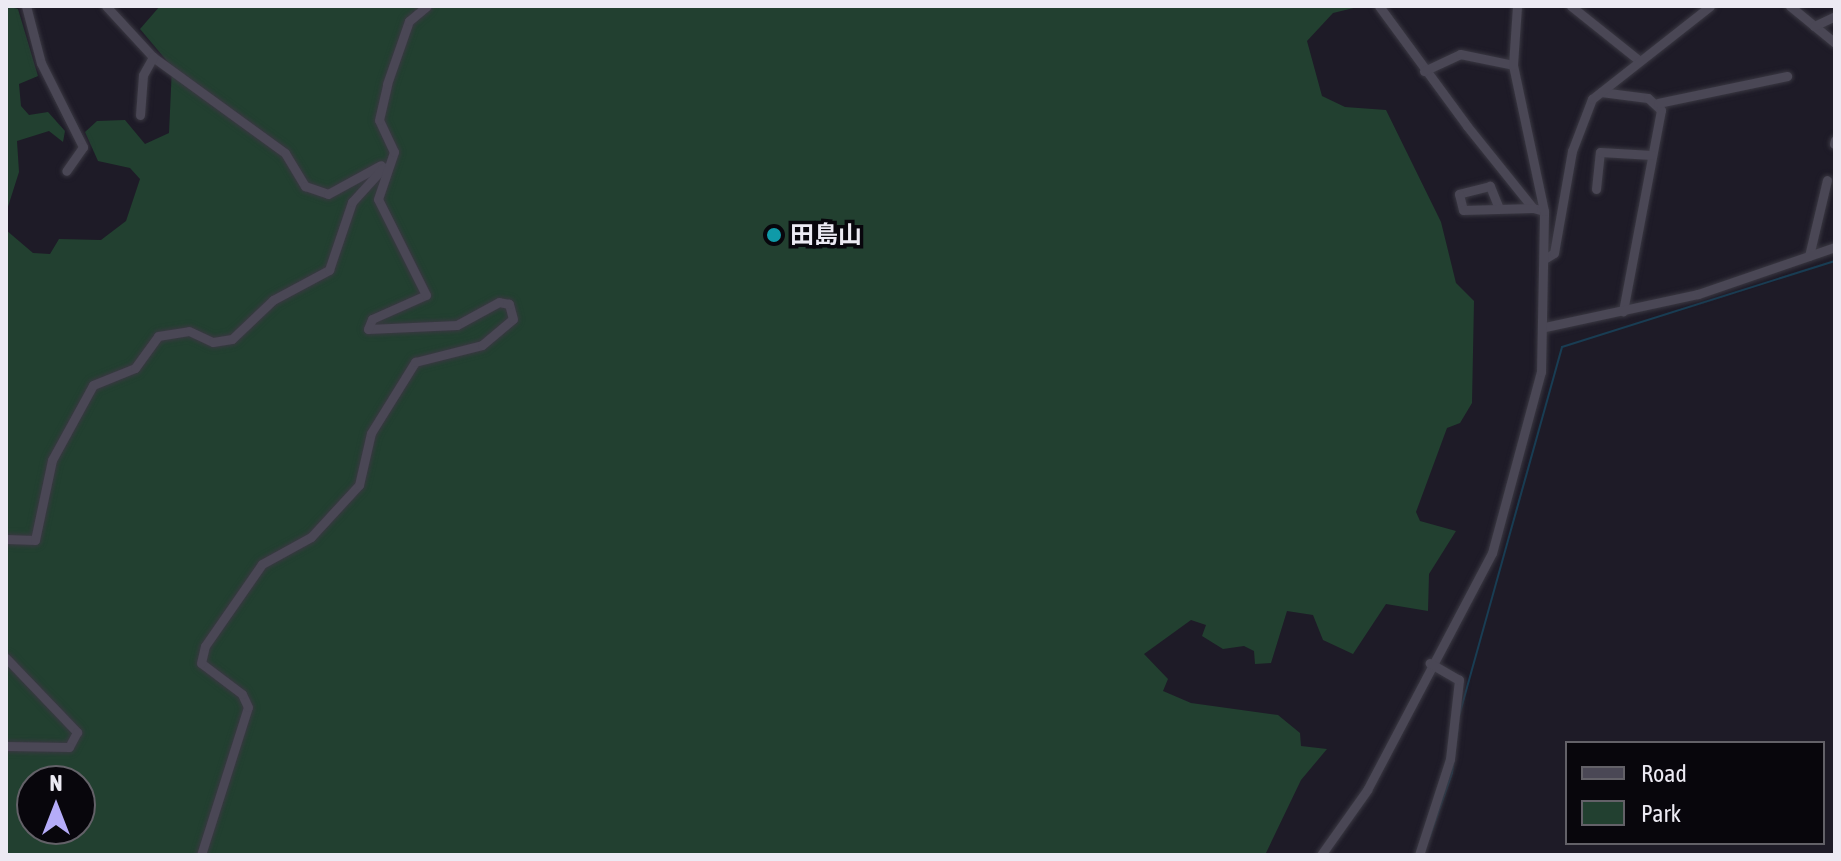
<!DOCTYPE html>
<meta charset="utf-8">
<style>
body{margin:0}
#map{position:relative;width:1841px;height:861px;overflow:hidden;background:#1e1b27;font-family:"Asap Condensed","Noto Sans JP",sans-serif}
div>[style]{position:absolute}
.green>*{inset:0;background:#224030}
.stream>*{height:2px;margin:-1px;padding:0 1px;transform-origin:1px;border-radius:1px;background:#193d53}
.roads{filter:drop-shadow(0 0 2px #3a3842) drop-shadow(0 0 2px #3a3842)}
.minor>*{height:9px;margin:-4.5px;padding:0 4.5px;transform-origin:4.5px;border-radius:4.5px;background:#4a4755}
.dots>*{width:22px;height:22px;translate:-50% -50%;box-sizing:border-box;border:4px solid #08060c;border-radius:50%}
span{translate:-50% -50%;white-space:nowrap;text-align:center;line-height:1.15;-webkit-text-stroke:7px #08060c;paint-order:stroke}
.poi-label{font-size:24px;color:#eceaf3;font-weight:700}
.left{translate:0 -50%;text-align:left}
.frame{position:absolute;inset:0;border:8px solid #eceaf3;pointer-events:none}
.legend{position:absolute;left:1565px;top:741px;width:260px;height:104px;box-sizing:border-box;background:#08060c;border:2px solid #636168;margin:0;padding:10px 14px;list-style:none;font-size:24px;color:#eceaf3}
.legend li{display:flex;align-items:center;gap:16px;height:40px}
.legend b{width:40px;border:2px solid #636168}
.north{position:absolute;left:16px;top:765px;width:80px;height:80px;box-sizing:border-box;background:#08060c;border:2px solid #636168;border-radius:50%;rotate:0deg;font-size:22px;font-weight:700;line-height:32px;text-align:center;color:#eceaf3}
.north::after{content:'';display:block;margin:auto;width:28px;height:36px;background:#b5acf9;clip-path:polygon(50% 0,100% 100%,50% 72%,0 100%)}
</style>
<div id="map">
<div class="green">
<div style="clip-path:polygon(6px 6px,18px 9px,38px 76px,19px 84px,21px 106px,29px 115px,48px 112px,65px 131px,63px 142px,49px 131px,17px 141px,19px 172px,6px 213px)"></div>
<div style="clip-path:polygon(evenodd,160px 6px,1362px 6px,1333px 13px,1307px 41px,1322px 96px,1345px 107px,1386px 110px,1441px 222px,1456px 283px,1474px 301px,1472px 403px,1460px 423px,1447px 428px,1416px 512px,1420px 521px,1456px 531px,1429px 574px,1428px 611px,1386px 604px,1353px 654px,1323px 640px,1313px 615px,1287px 611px,1271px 663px,1255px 664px,1254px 651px,1244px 646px,1223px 649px,1202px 636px,1206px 625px,1191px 620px,1144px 654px,1168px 679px,1163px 691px,1191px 703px,1278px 715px,1300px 733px,1301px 746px,1327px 749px,1301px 780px,1265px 855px,6px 855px,6px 230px,33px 253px,50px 254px,59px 239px,101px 240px,126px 221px,140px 179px,130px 168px,98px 161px,85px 132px,97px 121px,125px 120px,145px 144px,169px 133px,172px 67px,140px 29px,160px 6px,32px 781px,80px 781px,80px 829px,32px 829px,32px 781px)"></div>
</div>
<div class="stream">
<div style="left:1459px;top:716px;width:383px;rotate:-74.4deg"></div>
<div style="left:1562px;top:347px;width:286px;rotate:-17.5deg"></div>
<div style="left:1429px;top:839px;width:70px;rotate:-70.8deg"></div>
<div style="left:1452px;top:773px;width:47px;rotate:-82.7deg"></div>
</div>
<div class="roads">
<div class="minor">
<div style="left:26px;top:6px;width:59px;rotate:75.3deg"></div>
<div style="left:41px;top:63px;width:94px;rotate:63.4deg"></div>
<div style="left:83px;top:147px;width:29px;rotate:125deg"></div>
<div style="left:106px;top:6px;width:69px;rotate:47.3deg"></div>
<div style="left:153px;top:57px;width:163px;rotate:36deg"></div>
<div style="left:285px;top:153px;width:39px;rotate:59deg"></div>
<div style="left:305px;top:186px;width:24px;rotate:19deg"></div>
<div style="left:328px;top:194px;width:60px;rotate:-28.7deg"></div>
<div style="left:1379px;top:6px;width:149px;rotate:53.7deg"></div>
<div style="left:1467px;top:126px;width:105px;rotate:51.2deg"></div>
<div style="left:1533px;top:208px;width:11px;rotate:15deg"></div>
<div style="left:1571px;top:6px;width:88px;rotate:38.6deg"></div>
<div style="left:1790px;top:6px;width:58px;rotate:39.4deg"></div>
<div style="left:1814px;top:26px;width:23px;rotate:-25deg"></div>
<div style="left:1424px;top:71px;width:40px;rotate:-25deg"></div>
<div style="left:1460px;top:54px;width:54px;rotate:11.7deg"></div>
<div style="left:1601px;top:92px;width:47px;rotate:7.3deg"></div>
<div style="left:1648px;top:98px;width:18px;rotate:43deg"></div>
<div style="left:1661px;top:110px;width:205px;rotate:100.7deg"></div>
<div style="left:1658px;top:103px;width:132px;rotate:-11.8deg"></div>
<div style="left:140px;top:115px;width:40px;rotate:-85.7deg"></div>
<div style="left:143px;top:75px;width:21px;rotate:-61deg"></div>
<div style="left:1834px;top:144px;width:4px;rotate:-76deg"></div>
<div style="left:1596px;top:189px;width:37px;rotate:-84deg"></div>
<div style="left:1600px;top:152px;width:52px;rotate:3.3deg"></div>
<div style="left:1498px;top:206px;width:22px;rotate:-112deg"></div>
<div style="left:1490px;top:186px;width:32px;rotate:166deg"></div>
<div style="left:1459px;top:194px;width:16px;rotate:76deg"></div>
<div style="left:1463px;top:210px;width:70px;rotate:-1.6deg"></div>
<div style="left:1809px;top:256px;width:78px;rotate:-76.7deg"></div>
<div style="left:1546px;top:258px;width:9px;rotate:-32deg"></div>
<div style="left:1554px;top:253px;width:104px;rotate:-80deg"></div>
<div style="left:1572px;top:151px;width:56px;rotate:-69deg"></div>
<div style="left:1592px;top:99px;width:150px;rotate:-38.2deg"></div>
<div style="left:1545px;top:327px;width:157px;rotate:-12.2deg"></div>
<div style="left:1698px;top:294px;width:145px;rotate:-18.9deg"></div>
<div style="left:6px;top:539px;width:29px;rotate:2deg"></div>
<div style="left:35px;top:540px;width:82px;rotate:-78deg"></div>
<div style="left:52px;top:460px;width:85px;rotate:-61.3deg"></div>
<div style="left:93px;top:385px;width:45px;rotate:-22deg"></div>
<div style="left:135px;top:368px;width:39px;rotate:-54deg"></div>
<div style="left:158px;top:336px;width:31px;rotate:-9deg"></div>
<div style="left:189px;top:331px;width:26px;rotate:25deg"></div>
<div style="left:213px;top:342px;width:19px;rotate:-9deg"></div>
<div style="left:232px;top:339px;width:57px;rotate:-43.6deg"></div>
<div style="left:273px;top:300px;width:64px;rotate:-28.2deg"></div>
<div style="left:329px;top:270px;width:72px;rotate:-71.3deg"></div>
<div style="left:352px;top:202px;width:47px;rotate:-47.6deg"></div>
<div style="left:6px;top:658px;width:103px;rotate:46.2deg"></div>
<div style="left:77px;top:732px;width:17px;rotate:118deg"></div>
<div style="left:69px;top:747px;width:63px;rotate:-179.1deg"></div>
<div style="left:201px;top:855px;width:155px;rotate:-72.4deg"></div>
<div style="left:248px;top:707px;width:14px;rotate:-115deg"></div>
<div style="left:242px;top:694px;width:51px;rotate:-142.9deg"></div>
<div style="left:201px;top:663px;width:17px;rotate:-77deg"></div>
<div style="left:205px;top:646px;width:100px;rotate:-55.2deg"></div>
<div style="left:262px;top:564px;width:56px;rotate:-28.9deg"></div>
<div style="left:311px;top:537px;width:71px;rotate:-47.3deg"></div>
<div style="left:359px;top:485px;width:53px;rotate:-77deg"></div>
<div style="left:371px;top:433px;width:84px;rotate:-58.2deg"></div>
<div style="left:415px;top:362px;width:69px;rotate:-14.2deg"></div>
<div style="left:482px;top:345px;width:40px;rotate:-40deg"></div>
<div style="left:513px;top:319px;width:16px;rotate:-105deg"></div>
<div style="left:509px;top:304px;width:10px;rotate:-169deg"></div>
<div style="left:499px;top:302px;width:48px;rotate:151.3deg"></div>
<div style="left:457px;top:325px;width:89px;rotate:177.4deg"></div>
<div style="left:368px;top:329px;width:11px;rotate:-68deg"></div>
<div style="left:372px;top:319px;width:59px;rotate:-24deg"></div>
<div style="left:426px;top:295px;width:107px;rotate:-116.6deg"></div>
<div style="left:378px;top:199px;width:50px;rotate:-71.2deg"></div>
<div style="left:394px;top:152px;width:35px;rotate:-115deg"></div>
<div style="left:379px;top:120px;width:37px;rotate:-77deg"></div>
<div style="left:387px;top:84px;width:67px;rotate:-70.8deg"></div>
<div style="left:409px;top:21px;width:23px;rotate:-40deg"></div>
<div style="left:1321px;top:855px;width:80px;rotate:-54.7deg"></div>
<div style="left:1367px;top:790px;width:268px;rotate:-62.2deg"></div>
<div style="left:1492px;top:553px;width:188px;rotate:-74.9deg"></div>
<div style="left:1541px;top:372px;width:161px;rotate:-88.9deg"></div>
<div style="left:1544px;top:211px;width:149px;rotate:-102deg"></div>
<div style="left:1513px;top:65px;width:59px;rotate:-86.1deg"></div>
<div style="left:1419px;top:855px;width:101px;rotate:-72.1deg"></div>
<div style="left:1450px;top:759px;width:80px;rotate:-83.5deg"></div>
<div style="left:1459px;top:680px;width:34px;rotate:-150deg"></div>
</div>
</div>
<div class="dots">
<div style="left:774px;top:235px;background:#0f9aa8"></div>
</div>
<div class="poi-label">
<span class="left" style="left:790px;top:235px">田島山</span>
</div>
<div class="frame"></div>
<ul class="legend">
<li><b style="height:10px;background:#4a4755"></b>Road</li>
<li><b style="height:22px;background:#224030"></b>Park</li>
</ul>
<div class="north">N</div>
</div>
